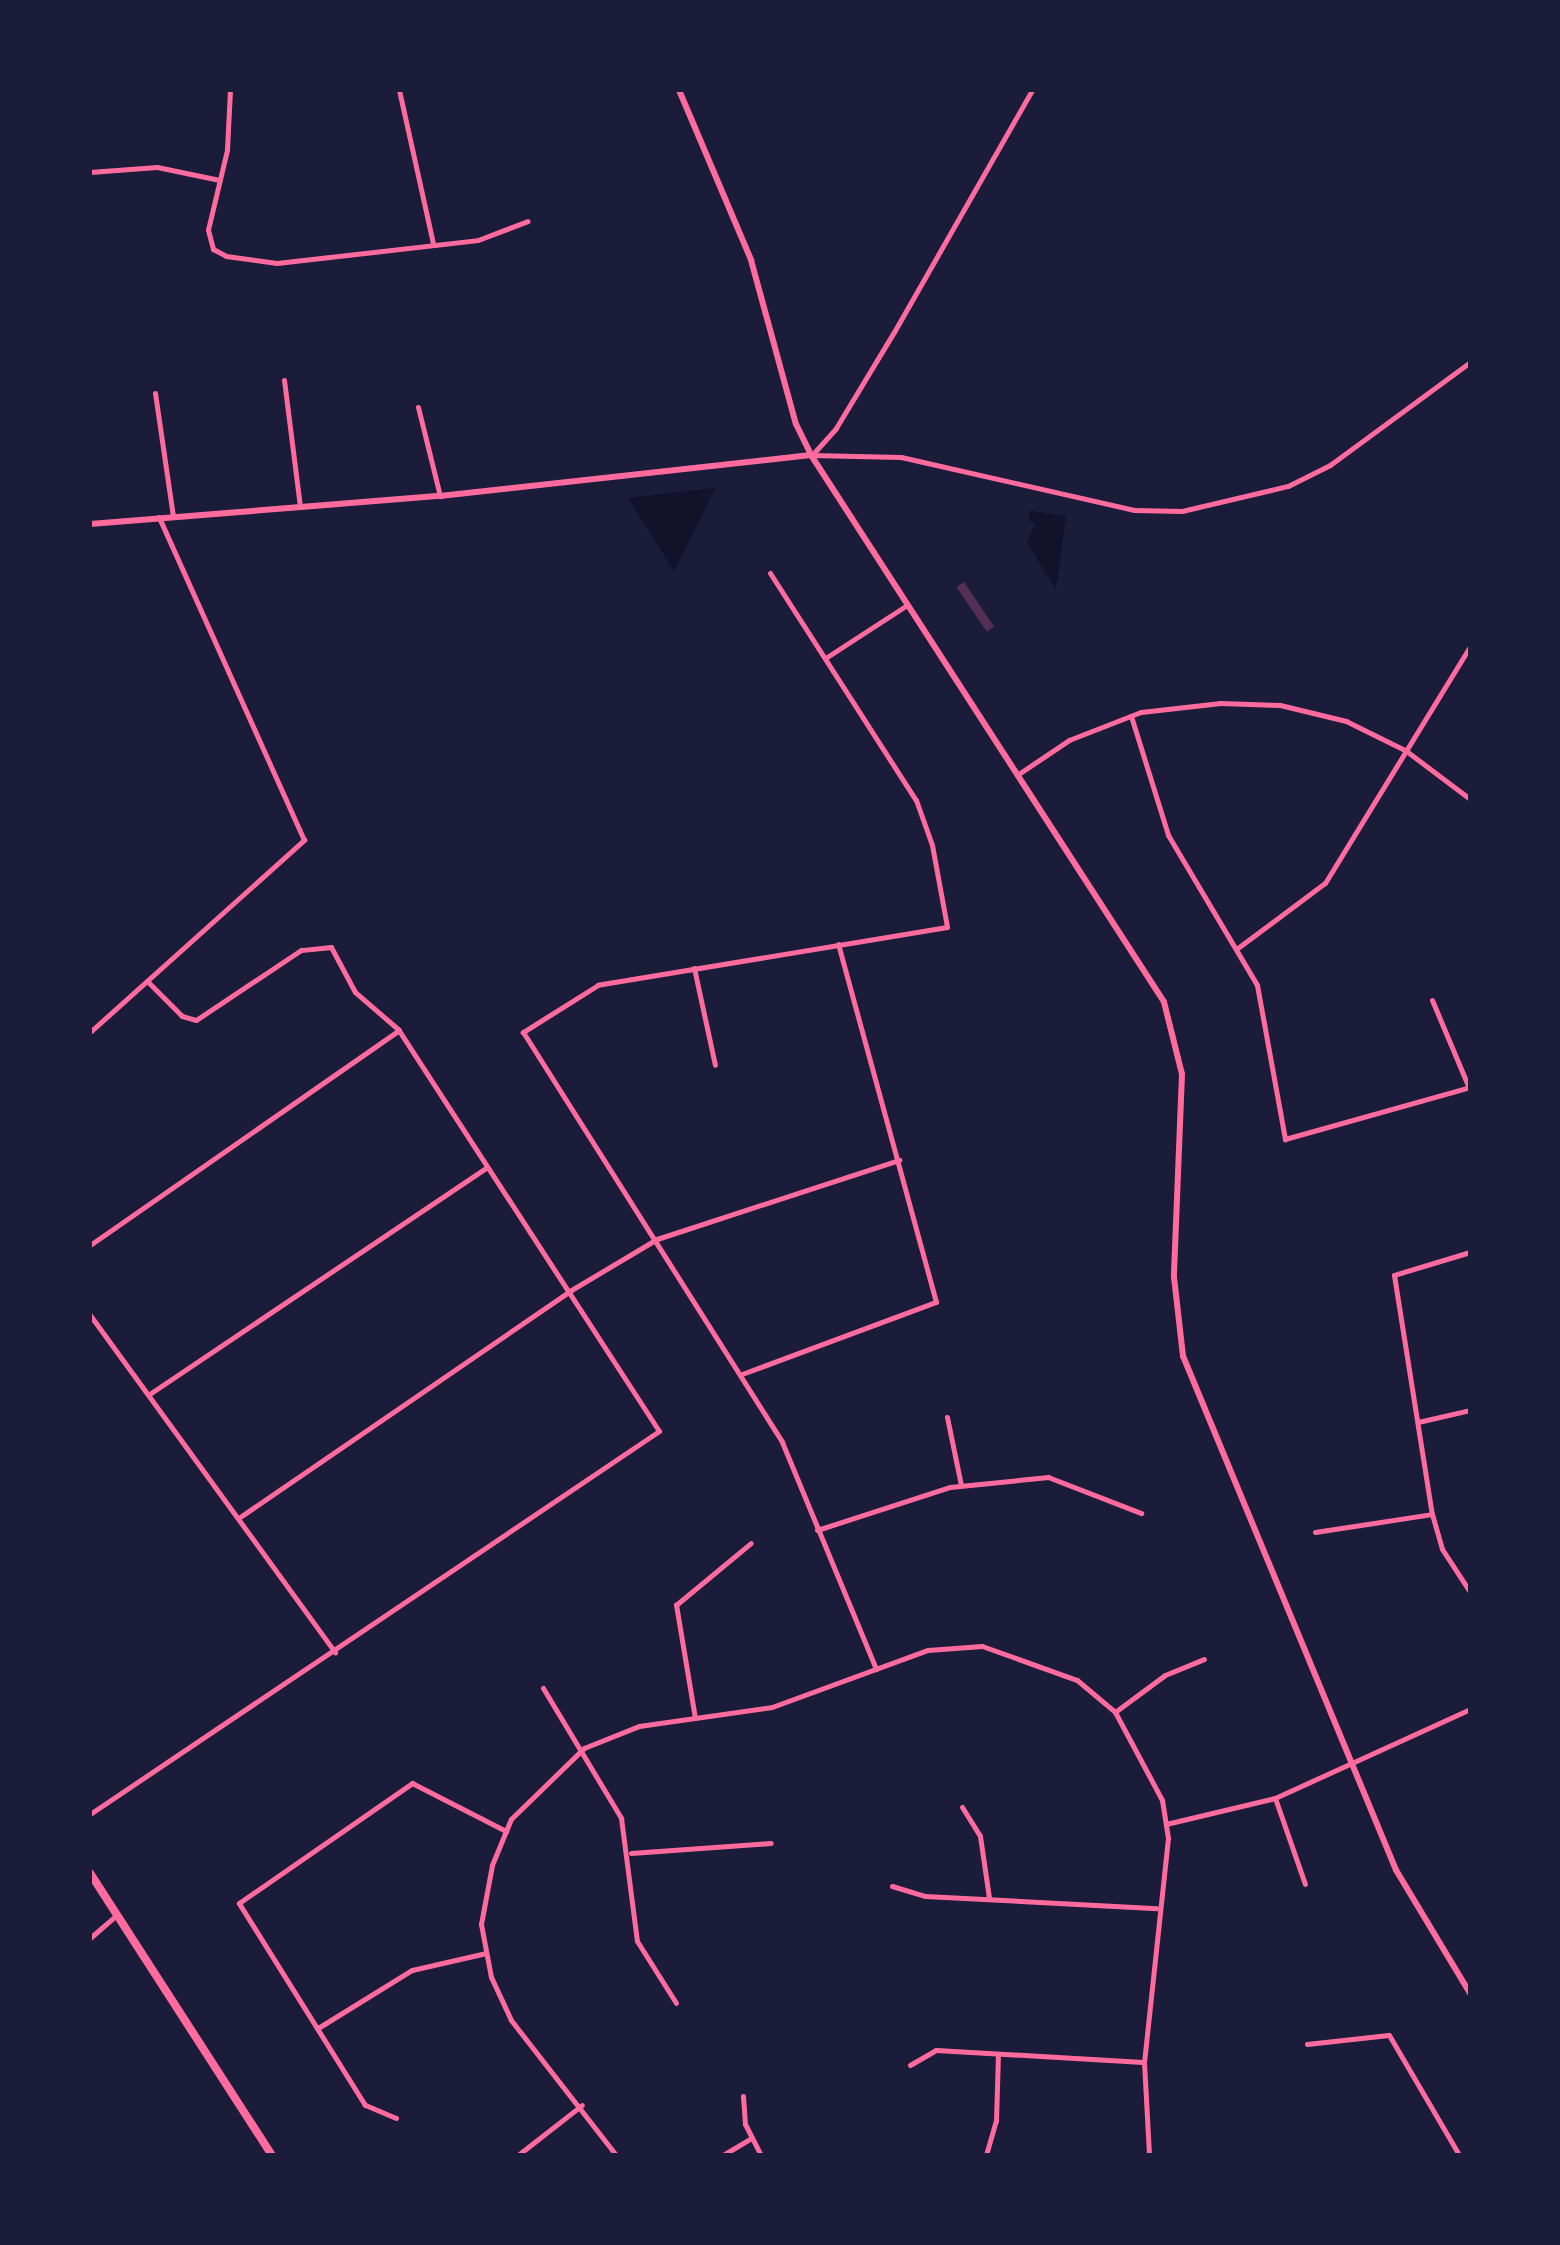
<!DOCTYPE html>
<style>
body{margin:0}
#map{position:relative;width:1560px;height:2245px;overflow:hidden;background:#1b1b3a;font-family:"Open Sans",sans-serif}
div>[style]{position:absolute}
.water>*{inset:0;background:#12122b}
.building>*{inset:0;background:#542f53;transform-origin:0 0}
.minor>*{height:5px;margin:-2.5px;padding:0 2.5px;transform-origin:2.5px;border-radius:2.5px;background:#ff6b9d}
.tertiary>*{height:6px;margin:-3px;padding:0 3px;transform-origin:3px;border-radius:3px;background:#ff6b9d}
.secondary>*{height:8px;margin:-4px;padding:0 4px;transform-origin:4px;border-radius:4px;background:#ff6b9d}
span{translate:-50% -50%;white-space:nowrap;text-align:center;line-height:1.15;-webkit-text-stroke:10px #1b1b3a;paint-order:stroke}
.frame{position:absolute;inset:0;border:92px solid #1b1b3a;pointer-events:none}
</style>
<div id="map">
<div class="water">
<div style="clip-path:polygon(715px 488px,674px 571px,628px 498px)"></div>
<div style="clip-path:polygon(1030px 511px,1066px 516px,1056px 589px,1027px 543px,1035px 523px,1029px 521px)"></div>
</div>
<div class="building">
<div style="left:964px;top:582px;width:54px;height:9px;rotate:56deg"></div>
</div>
<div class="minor">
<div style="left:230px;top:90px;width:60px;rotate:92.9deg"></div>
<div style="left:227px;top:150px;width:82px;rotate:103.4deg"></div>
<div style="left:208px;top:230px;width:20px;rotate:75deg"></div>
<div style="left:213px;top:249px;width:15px;rotate:28deg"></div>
<div style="left:226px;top:256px;width:51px;rotate:7.8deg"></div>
<div style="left:277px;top:263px;width:202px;rotate:-6.5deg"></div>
<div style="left:478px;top:240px;width:53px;rotate:-20.8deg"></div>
<div style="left:399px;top:90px;width:157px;rotate:77.5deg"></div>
<div style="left:90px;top:172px;width:67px;rotate:-4.3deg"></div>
<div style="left:157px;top:167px;width:64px;rotate:11.7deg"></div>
<div style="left:284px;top:380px;width:128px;rotate:82.8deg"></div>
<div style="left:155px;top:393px;width:125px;rotate:81.7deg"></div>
<div style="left:418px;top:407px;width:92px;rotate:76.1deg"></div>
<div style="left:811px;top:455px;width:90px;rotate:1.3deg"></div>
<div style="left:901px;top:457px;width:239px;rotate:12.8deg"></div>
<div style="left:1134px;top:510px;width:48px;rotate:1.2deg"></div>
<div style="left:1182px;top:511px;width:109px;rotate:-13.3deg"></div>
<div style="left:1288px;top:486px;width:47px;rotate:-26.6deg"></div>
<div style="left:1330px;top:465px;width:174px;rotate:-36.3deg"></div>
<div style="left:812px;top:455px;width:36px;rotate:-48deg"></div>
<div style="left:836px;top:428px;width:112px;rotate:-58.9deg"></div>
<div style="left:894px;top:332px;width:279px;rotate:-60.3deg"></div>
<div style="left:770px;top:573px;width:270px;rotate:57.3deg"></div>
<div style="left:916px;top:800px;width:48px;rotate:70.4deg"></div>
<div style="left:932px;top:845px;width:83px;rotate:79.6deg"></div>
<div style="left:947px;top:927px;width:354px;rotate:170.6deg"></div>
<div style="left:598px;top:985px;width:89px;rotate:147.9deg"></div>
<div style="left:523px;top:1032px;width:485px;rotate:57.7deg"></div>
<div style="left:782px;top:1442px;width:246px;rotate:67.5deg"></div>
<div style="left:827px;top:657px;width:95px;rotate:-33deg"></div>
<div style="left:1131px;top:716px;width:125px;rotate:72.7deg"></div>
<div style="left:1168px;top:835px;width:174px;rotate:59.3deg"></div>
<div style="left:1257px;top:985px;width:157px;rotate:79.7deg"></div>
<div style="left:1285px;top:1139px;width:192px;rotate:-15.7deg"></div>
<div style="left:1017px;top:775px;width:63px;rotate:-33.9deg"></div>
<div style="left:1069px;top:740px;width:77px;rotate:-21.3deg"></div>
<div style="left:1141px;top:712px;width:80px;rotate:-6.5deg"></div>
<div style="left:1220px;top:703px;width:60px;rotate:1.9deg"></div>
<div style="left:1280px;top:705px;width:68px;rotate:13.6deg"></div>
<div style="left:1346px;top:721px;width:66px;rotate:26.2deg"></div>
<div style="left:1405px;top:750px;width:81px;rotate:37deg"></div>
<div style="left:1239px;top:947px;width:107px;rotate:-36.7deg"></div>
<div style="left:1325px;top:883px;width:278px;rotate:-58.5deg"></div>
<div style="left:694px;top:968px;width:99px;rotate:77.8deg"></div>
<div style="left:1432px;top:1000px;width:95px;rotate:67.2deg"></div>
<div style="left:90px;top:1032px;width:288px;rotate:-41.9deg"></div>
<div style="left:304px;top:840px;width:354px;rotate:-114.2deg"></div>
<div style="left:90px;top:1245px;width:376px;rotate:-34.8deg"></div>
<div style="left:1470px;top:1252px;width:79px;rotate:163.2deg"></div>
<div style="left:1394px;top:1275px;width:242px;rotate:81deg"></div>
<div style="left:1432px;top:1514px;width:36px;rotate:74deg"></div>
<div style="left:1442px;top:1549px;width:51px;rotate:56.9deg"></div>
<div style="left:90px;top:1315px;width:417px;rotate:54deg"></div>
<div style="left:742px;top:1374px;width:207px;rotate:-20.4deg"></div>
<div style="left:936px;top:1302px;width:371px;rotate:-105.3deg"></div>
<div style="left:151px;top:1393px;width:405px;rotate:-33.9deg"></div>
<div style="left:947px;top:1417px;width:69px;rotate:78.4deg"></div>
<div style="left:1418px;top:1422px;width:53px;rotate:-13deg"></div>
<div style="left:240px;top:1517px;width:398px;rotate:-34.4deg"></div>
<div style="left:568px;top:1292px;width:104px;rotate:-30.8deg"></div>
<div style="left:657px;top:1239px;width:255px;rotate:-18.1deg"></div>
<div style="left:817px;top:1530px;width:140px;rotate:-17.9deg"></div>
<div style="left:950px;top:1487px;width:99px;rotate:-5.8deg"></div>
<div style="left:1048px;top:1477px;width:100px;rotate:21.2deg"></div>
<div style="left:1315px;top:1532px;width:118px;rotate:-8.7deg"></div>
<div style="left:543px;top:1688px;width:152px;rotate:59deg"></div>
<div style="left:621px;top:1818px;width:124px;rotate:82.6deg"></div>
<div style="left:637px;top:1941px;width:73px;rotate:57.8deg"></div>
<div style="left:1115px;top:1712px;width:62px;rotate:-36.5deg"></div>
<div style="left:1165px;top:1675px;width:42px;rotate:-22.3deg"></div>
<div style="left:695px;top:1718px;width:115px;rotate:-99.5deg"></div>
<div style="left:676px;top:1605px;width:97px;rotate:-39.6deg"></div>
<div style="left:1275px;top:1798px;width:91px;rotate:70.8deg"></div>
<div style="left:962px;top:1807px;width:34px;rotate:58deg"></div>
<div style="left:980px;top:1836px;width:63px;rotate:81.7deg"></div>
<div style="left:90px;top:1814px;width:686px;rotate:-33.94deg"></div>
<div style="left:659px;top:1431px;width:478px;rotate:-123deg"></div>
<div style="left:399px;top:1030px;width:58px;rotate:-139.2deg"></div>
<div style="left:355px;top:992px;width:51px;rotate:-118.1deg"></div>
<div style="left:331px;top:947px;width:30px;rotate:174deg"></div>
<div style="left:301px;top:950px;width:126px;rotate:146.3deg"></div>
<div style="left:196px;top:1020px;width:15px;rotate:-164deg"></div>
<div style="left:182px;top:1016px;width:49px;rotate:-135deg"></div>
<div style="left:1166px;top:1824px;width:112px;rotate:-13.4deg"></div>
<div style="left:1275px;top:1798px;width:214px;rotate:-24.5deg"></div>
<div style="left:631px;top:1853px;width:140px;rotate:-4.1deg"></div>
<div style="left:892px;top:1886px;width:34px;rotate:17deg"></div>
<div style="left:925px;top:1896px;width:232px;rotate:3deg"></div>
<div style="left:90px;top:1938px;width:35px;rotate:-41deg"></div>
<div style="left:318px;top:2028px;width:110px;rotate:-31.7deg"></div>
<div style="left:412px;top:1970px;width:76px;rotate:-12.9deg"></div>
<div style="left:1307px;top:2044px;width:82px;rotate:-6.3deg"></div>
<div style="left:1389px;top:2035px;width:139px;rotate:59.7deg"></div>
<div style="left:910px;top:2065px;width:30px;rotate:-30deg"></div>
<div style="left:936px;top:2050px;width:207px;rotate:3.3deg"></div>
<div style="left:743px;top:2096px;width:28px;rotate:86deg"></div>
<div style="left:745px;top:2124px;width:35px;rotate:63deg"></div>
<div style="left:396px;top:2118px;width:34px;rotate:-157deg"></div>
<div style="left:365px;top:2105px;width:238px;rotate:-122deg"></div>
<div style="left:239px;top:1903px;width:211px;rotate:-34.7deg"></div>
<div style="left:412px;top:1783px;width:106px;rotate:27.1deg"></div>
<div style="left:518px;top:2155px;width:81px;rotate:-38deg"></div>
<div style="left:616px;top:2155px;width:171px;rotate:-127.9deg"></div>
<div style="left:511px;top:2020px;width:47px;rotate:-114.9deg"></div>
<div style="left:491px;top:1977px;width:54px;rotate:-100.7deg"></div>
<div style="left:481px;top:1924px;width:60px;rotate:-79.4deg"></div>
<div style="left:492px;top:1865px;width:50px;rotate:-67.6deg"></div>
<div style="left:511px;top:1819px;width:102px;rotate:-44.2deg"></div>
<div style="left:584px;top:1748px;width:59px;rotate:-21.8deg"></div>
<div style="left:639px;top:1726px;width:134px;rotate:-8.1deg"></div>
<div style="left:772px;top:1707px;width:166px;rotate:-20.1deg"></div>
<div style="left:928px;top:1650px;width:54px;rotate:-4.2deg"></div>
<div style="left:982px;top:1646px;width:101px;rotate:19.7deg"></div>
<div style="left:1077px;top:1680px;width:50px;rotate:40.1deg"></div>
<div style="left:1115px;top:1712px;width:100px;rotate:61.9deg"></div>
<div style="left:1162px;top:1800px;width:38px;rotate:81deg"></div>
<div style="left:1168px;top:1838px;width:225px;rotate:96.1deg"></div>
<div style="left:1144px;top:2062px;width:93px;rotate:86.9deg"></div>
<div style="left:723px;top:2155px;width:31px;rotate:-31deg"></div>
<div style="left:986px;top:2155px;width:35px;rotate:-74deg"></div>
<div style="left:996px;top:2121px;width:66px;rotate:-88.3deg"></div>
</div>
<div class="tertiary">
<div style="left:679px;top:90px;width:185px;rotate:67deg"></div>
<div style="left:751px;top:260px;width:170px;rotate:74.7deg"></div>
<div style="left:796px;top:424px;width:34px;rotate:64deg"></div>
<div style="left:811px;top:455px;width:651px;rotate:57.16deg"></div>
<div style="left:1164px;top:1002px;width:74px;rotate:76deg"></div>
<div style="left:1182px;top:1074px;width:203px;rotate:92.3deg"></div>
<div style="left:1174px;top:1277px;width:80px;rotate:83.5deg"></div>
<div style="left:1183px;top:1356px;width:556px;rotate:67.49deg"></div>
<div style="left:1396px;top:1870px;width:144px;rotate:59deg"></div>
<div style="left:90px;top:524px;width:351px;rotate:-4.6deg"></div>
<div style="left:440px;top:496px;width:373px;rotate:-6.3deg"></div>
</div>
<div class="secondary">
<div style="left:90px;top:1873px;width:336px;rotate:57.2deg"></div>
</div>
<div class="frame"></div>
</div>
